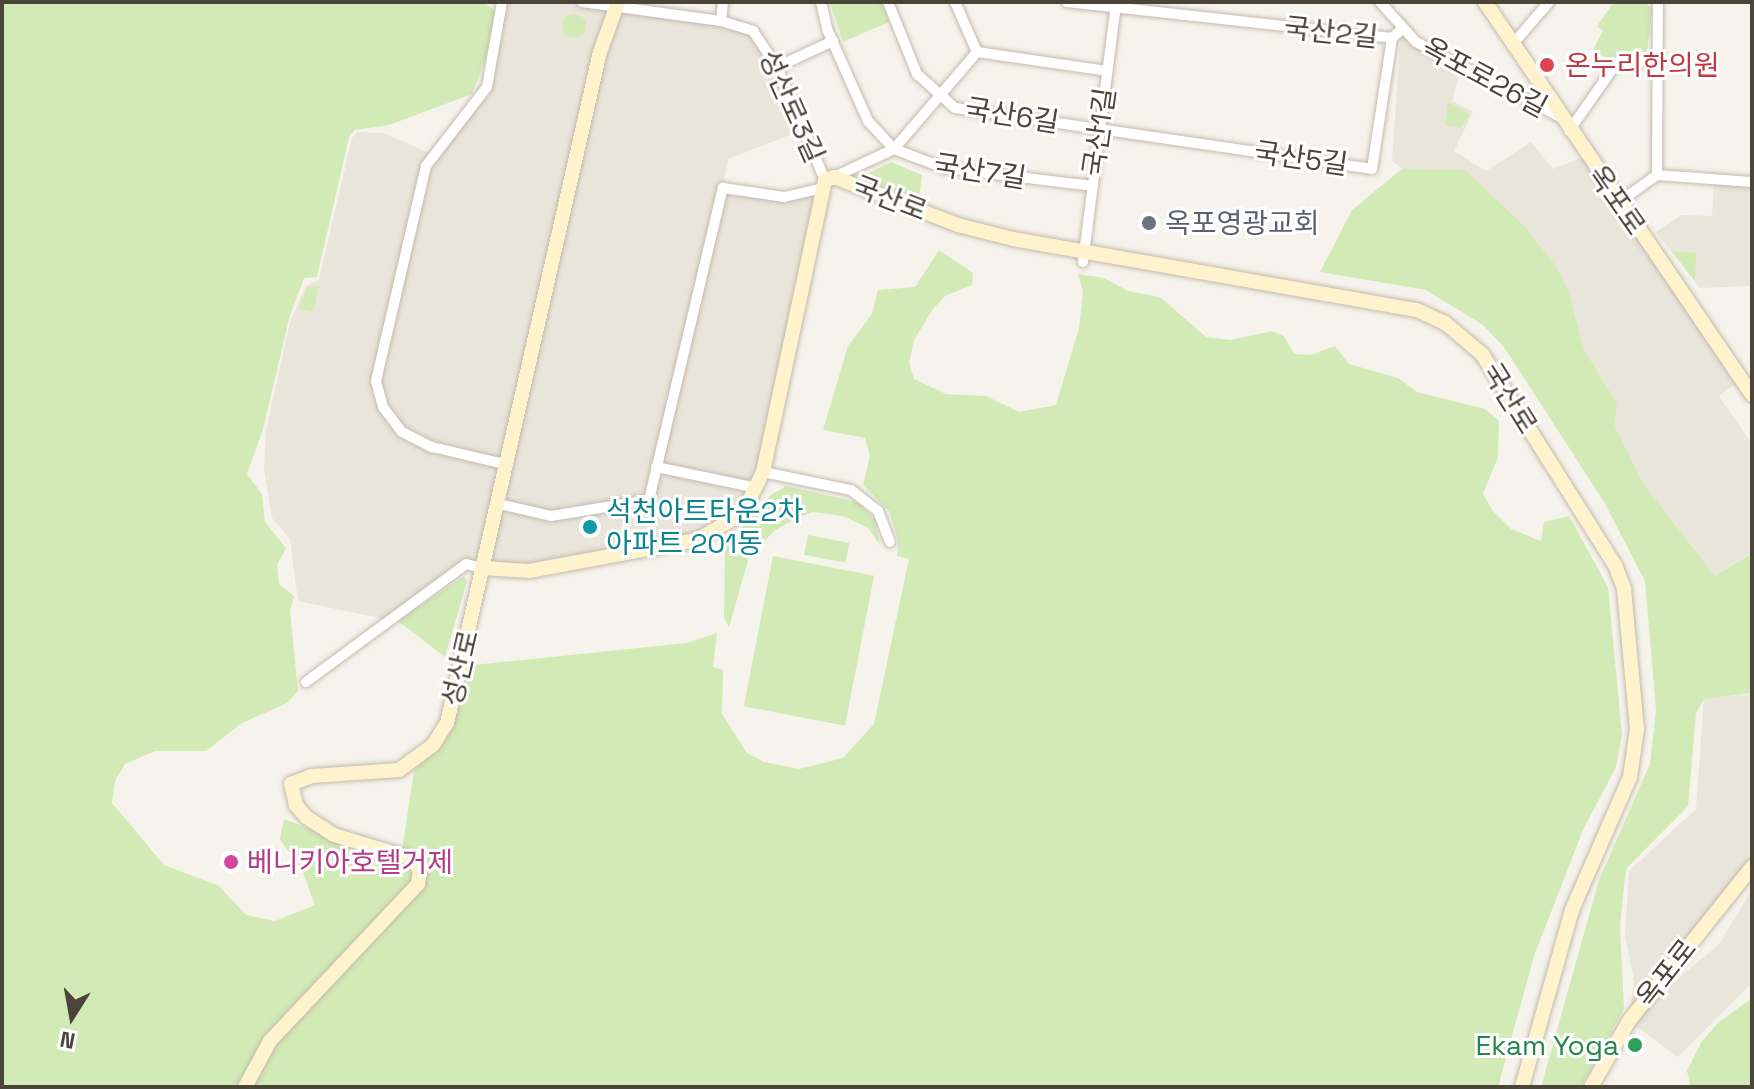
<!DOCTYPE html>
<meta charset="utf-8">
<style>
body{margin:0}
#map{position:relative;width:1754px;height:1089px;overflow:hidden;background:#f6f3ec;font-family:"Space Grotesk","Noto Sans KR",sans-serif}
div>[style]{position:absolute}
.residential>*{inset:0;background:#eae5da}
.green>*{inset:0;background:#d2eab5;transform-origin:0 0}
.round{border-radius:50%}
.roads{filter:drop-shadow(0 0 2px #c2bbae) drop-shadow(0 0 2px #c2bbae)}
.street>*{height:10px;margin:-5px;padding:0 5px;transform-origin:5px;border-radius:5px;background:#fff}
.secondary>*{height:14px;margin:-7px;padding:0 7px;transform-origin:7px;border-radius:7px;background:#fff3cd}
.dots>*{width:22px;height:22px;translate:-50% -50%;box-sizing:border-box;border:4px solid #fff;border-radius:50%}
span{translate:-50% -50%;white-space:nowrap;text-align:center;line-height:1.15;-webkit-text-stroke:6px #fff;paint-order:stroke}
.street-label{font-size:28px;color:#4b4439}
.health-label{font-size:28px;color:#be3a42}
.left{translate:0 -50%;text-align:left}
.worship-label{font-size:28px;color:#5b616d}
.culture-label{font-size:28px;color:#0d838f}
.hotel-label{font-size:28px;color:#b23c85}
.leisure-label{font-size:28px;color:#27864d}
.right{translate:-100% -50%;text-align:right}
.frame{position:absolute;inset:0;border:4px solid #4b4439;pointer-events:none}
.north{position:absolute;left:32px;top:977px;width:80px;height:80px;-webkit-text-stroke:6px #fff;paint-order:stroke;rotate:191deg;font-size:22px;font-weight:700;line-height:32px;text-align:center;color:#4b4439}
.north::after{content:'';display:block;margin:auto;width:28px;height:36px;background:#4b4439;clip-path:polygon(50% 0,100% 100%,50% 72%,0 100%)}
</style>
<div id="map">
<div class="residential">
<div style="clip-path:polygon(502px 2px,582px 2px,753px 31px,803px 130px,728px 159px,723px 187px,784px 197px,823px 188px,757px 488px,717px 532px,529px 571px,466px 564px,389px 620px,298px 601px,290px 539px,272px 518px,264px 469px,266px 431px,290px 322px,306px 286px,319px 280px,352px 138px,357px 132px,383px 133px,432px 154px,480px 97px)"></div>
<div style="clip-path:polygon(1401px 30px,1461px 68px,1452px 101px,1473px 112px,1454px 151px,1486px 171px,1531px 142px,1553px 169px,1586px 156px,1741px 379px,1719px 396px,1752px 444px,1752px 552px,1715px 576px,1643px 483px,1615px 426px,1617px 403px,1584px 350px,1556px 266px,1465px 170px,1402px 169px,1392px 161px)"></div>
<div style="clip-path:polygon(1714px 180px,1752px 182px,1752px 286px,1700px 288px,1656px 232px,1681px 215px,1712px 216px)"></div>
<div style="clip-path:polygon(1752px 694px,1752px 867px,1634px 1017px,1720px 943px,1752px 889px,1752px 983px,1678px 1057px,1629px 1021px,1634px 980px,1625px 935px,1629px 871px,1696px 809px,1704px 698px)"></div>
</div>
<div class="green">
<div style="clip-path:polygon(2px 2px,483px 2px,496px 11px,485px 61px,472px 94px,389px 125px,355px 130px,349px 137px,317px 277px,304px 278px,290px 315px,263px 429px,247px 474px,262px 494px,265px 522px,286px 548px,277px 565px,279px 584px,294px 596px,290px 611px,298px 691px,287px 703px,242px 723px,206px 751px,155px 751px,125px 764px,115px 781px,112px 803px,164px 865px,219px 886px,246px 915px,275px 921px,315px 905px,303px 873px,280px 839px,284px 819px,400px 864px,414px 771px,452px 729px,473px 665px,687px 643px,717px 633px,713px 667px,723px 670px,722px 714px,747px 753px,764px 762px,799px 769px,843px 758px,874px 724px,909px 559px,897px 556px,898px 541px,889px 511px,863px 485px,870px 456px,865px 438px,823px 430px,848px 346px,872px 314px,878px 290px,915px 287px,939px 250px,973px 273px,972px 285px,945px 296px,933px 309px,914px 340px,909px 363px,914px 379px,946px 394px,986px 396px,1019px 412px,1056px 405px,1079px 328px,1083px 292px,1078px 274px,1104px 278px,1128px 291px,1160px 297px,1206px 337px,1230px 340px,1272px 331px,1284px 336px,1294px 354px,1311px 355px,1335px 346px,1349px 364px,1398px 378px,1417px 392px,1485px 409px,1499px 421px,1498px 457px,1483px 494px,1493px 511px,1511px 529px,1541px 541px,1544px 522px,1569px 516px,1608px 587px,1622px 735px,1616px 767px,1583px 830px,1534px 956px,1498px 1087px,2px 1087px)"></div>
<div style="clip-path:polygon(830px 2px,882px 2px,889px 22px,843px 42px)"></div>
<div style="clip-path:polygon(1614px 2px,1646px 3px,1652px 9px,1647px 54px,1617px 55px,1610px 61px,1593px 50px,1603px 31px,1597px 26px)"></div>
<div class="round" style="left:562px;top:14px;width:24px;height:24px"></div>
<div style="clip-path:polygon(1448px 102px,1470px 114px,1461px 128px,1445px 125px)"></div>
<div style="clip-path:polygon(891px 162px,922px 175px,919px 198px,857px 179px)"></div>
<div style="clip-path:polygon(1402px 169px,1465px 170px,1523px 225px,1556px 266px,1568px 290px,1584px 350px,1617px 403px,1615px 426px,1643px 483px,1715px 576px,1752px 553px,1752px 693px,1704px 699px,1696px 713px,1688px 806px,1626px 869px,1620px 926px,1624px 1009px,1581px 1087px,1541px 1087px,1599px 880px,1650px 764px,1656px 710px,1645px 581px,1604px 502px,1504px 347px,1483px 325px,1426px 290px,1320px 272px,1352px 210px)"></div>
<div style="clip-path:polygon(1672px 251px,1696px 253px,1695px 281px)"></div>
<div style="clip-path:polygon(319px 286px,313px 312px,299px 309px,307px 288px)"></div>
<div style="clip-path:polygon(786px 486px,857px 502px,875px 520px,880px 545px,868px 528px,843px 516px,813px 512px,794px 520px,775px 530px,749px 557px,729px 627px,724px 618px,725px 547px,771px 495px)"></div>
<div style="left:808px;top:535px;width:42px;height:20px;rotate:11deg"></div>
<div style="left:773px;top:556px;width:103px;height:153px;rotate:11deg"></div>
<div style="clip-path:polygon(464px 576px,467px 581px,445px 657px,398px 621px)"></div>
<div style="clip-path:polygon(1752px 998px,1752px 1087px,1691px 1087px,1687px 1071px,1702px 1041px,1719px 1022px)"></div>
</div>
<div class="roads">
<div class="street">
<div style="left:502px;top:2px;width:86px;rotate:100deg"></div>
<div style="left:487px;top:87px;width:100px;rotate:127.7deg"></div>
<div style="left:426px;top:166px;width:221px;rotate:103.1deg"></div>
<div style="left:376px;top:381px;width:27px;rotate:75deg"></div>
<div style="left:383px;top:407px;width:31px;rotate:53deg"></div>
<div style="left:402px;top:432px;width:34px;rotate:27deg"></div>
<div style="left:432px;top:447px;width:78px;rotate:13.3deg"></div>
<div style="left:582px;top:2px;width:140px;rotate:7.8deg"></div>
<div style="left:721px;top:21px;width:34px;rotate:17deg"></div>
<div style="left:753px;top:31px;width:43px;rotate:56.3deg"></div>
<div style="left:777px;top:67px;width:123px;rotate:67deg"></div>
<div style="left:821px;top:2px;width:28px;rotate:77deg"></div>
<div style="left:827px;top:29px;width:101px;rotate:66deg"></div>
<div style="left:868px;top:121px;width:38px;rotate:47deg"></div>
<div style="left:894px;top:149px;width:53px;rotate:20.8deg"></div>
<div style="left:944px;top:168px;width:149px;rotate:6.9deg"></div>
<div style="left:888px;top:2px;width:78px;rotate:68.1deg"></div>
<div style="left:917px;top:74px;width:51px;rotate:41.8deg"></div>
<div style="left:955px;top:108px;width:421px;rotate:8.3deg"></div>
<div style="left:1372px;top:169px;width:133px;rotate:-81.3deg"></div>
<div style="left:955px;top:2px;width:55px;rotate:66.3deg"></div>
<div style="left:977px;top:52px;width:131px;rotate:8.3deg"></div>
<div style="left:1067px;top:2px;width:327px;rotate:6.3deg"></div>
<div style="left:1392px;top:38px;width:12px;rotate:-42deg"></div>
<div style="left:1380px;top:2px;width:54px;rotate:48deg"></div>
<div style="left:1416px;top:42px;width:160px;rotate:27.5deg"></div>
<div style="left:721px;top:21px;width:19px;rotate:-84deg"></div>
<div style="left:1513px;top:44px;width:55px;rotate:-49.4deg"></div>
<div style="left:777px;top:67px;width:62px;rotate:-24.9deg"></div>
<div style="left:1569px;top:131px;width:82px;rotate:-55deg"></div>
<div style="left:1616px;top:64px;width:41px;rotate:-5.6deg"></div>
<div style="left:1657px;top:175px;width:95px;rotate:4.2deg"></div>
<div style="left:834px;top:177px;width:66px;rotate:-25deg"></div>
<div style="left:894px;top:149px;width:128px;rotate:-49.4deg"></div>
<div style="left:1619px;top:202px;width:47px;rotate:-35.4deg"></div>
<div style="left:1657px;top:175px;width:173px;rotate:-89.7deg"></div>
<div style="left:1083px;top:262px;width:260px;rotate:-82.7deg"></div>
<div style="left:656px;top:467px;width:103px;rotate:11.7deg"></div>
<div style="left:763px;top:472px;width:90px;rotate:11.6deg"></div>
<div style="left:851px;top:490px;width:34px;rotate:38deg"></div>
<div style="left:878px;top:511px;width:33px;rotate:69deg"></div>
<div style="left:499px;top:504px;width:53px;rotate:13deg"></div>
<div style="left:551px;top:516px;width:99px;rotate:-9.3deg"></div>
<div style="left:649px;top:500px;width:321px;rotate:-76.7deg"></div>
<div style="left:723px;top:188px;width:62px;rotate:8.4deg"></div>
<div style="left:784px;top:197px;width:40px;rotate:-13deg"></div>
<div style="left:306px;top:682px;width:199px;rotate:-36.4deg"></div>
<div style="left:466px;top:564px;width:17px;rotate:13deg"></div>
</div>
<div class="secondary">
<div style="left:1485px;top:2px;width:475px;rotate:55.8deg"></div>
<div style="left:825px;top:180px;width:9px;rotate:-18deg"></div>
<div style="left:834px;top:177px;width:133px;rotate:21.2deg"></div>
<div style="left:958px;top:225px;width:57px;rotate:14.3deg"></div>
<div style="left:1013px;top:239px;width:410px;rotate:10deg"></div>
<div style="left:1417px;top:310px;width:31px;rotate:25deg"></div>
<div style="left:1445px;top:323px;width:48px;rotate:40deg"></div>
<div style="left:1482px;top:354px;width:249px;rotate:57.8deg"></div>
<div style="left:1615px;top:565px;width:26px;rotate:69deg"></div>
<div style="left:1624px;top:589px;width:141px;rotate:84.7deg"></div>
<div style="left:1637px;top:729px;width:49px;rotate:98.3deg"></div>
<div style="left:1630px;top:777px;width:145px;rotate:113.6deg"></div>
<div style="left:1572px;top:910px;width:184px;rotate:105.8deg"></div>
<div style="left:483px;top:568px;width:46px;rotate:3.7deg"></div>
<div style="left:529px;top:571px;width:171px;rotate:-10.5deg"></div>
<div style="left:697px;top:540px;width:53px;rotate:-30.4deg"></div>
<div style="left:743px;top:513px;width:46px;rotate:-64deg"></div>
<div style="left:763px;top:472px;width:299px;rotate:-78deg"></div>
<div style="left:245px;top:1087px;width:52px;rotate:-61.5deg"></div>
<div style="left:270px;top:1041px;width:216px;rotate:-46.7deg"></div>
<div style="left:418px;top:884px;width:13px;rotate:-81deg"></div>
<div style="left:420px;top:871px;width:14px;rotate:-120deg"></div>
<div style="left:413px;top:859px;width:83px;rotate:-163.1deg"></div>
<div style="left:334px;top:835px;width:33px;rotate:-147deg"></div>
<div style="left:306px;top:817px;width:16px;rotate:-130deg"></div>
<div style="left:296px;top:805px;width:22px;rotate:-103deg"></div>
<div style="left:291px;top:784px;width:22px;rotate:-21deg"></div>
<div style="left:312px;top:776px;width:87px;rotate:-3.9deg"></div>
<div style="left:399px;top:770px;width:42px;rotate:-36.3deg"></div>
<div style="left:433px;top:745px;width:26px;rotate:-58deg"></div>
<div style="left:447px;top:723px;width:688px;rotate:-77.16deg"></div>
<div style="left:600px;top:52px;width:53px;rotate:-70.2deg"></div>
<div style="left:1591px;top:1087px;width:76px;rotate:-60.1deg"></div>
<div style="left:1629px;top:1021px;width:197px;rotate:-51.4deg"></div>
</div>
</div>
<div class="dots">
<div style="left:1547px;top:65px;background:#e0444e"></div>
<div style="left:1149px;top:223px;background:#6b7280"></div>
<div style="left:590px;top:527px;background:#0f9aa8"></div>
<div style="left:231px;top:862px;background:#d1479c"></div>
<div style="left:1635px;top:1045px;background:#2e9e5b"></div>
</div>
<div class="street-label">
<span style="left:1331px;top:32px;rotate:6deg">국산2길</span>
<span style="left:1485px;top:77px;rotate:28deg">옥포로26길</span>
<span style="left:792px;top:106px;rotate:66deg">성산로3길</span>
<span style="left:1012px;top:115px;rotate:9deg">국산6길</span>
<span style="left:1099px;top:132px;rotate:-82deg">국산1길</span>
<span style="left:1301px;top:158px;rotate:8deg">국산5길</span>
<span style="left:980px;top:171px;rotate:9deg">국산7길</span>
<span style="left:890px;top:198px;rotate:21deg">국산로</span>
<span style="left:1617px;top:200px;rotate:55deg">옥포로</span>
<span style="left:1510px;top:398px;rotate:58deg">국산로</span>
<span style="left:460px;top:668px;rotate:-77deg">성산로</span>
<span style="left:1666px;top:973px;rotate:-52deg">옥포로</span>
</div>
<div class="health-label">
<span class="left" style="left:1565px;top:65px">온누리한의원</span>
</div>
<div class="worship-label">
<span class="left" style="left:1165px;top:223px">옥포영광교회</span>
</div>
<div class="culture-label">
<span class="left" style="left:606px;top:527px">석천아트타운2차<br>아파트 201동</span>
</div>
<div class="hotel-label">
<span class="left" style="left:247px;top:862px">베니키아호텔거제</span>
</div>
<div class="leisure-label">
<span class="right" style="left:1619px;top:1045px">Ekam Yoga</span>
</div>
<div class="frame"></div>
<div class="north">N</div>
</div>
